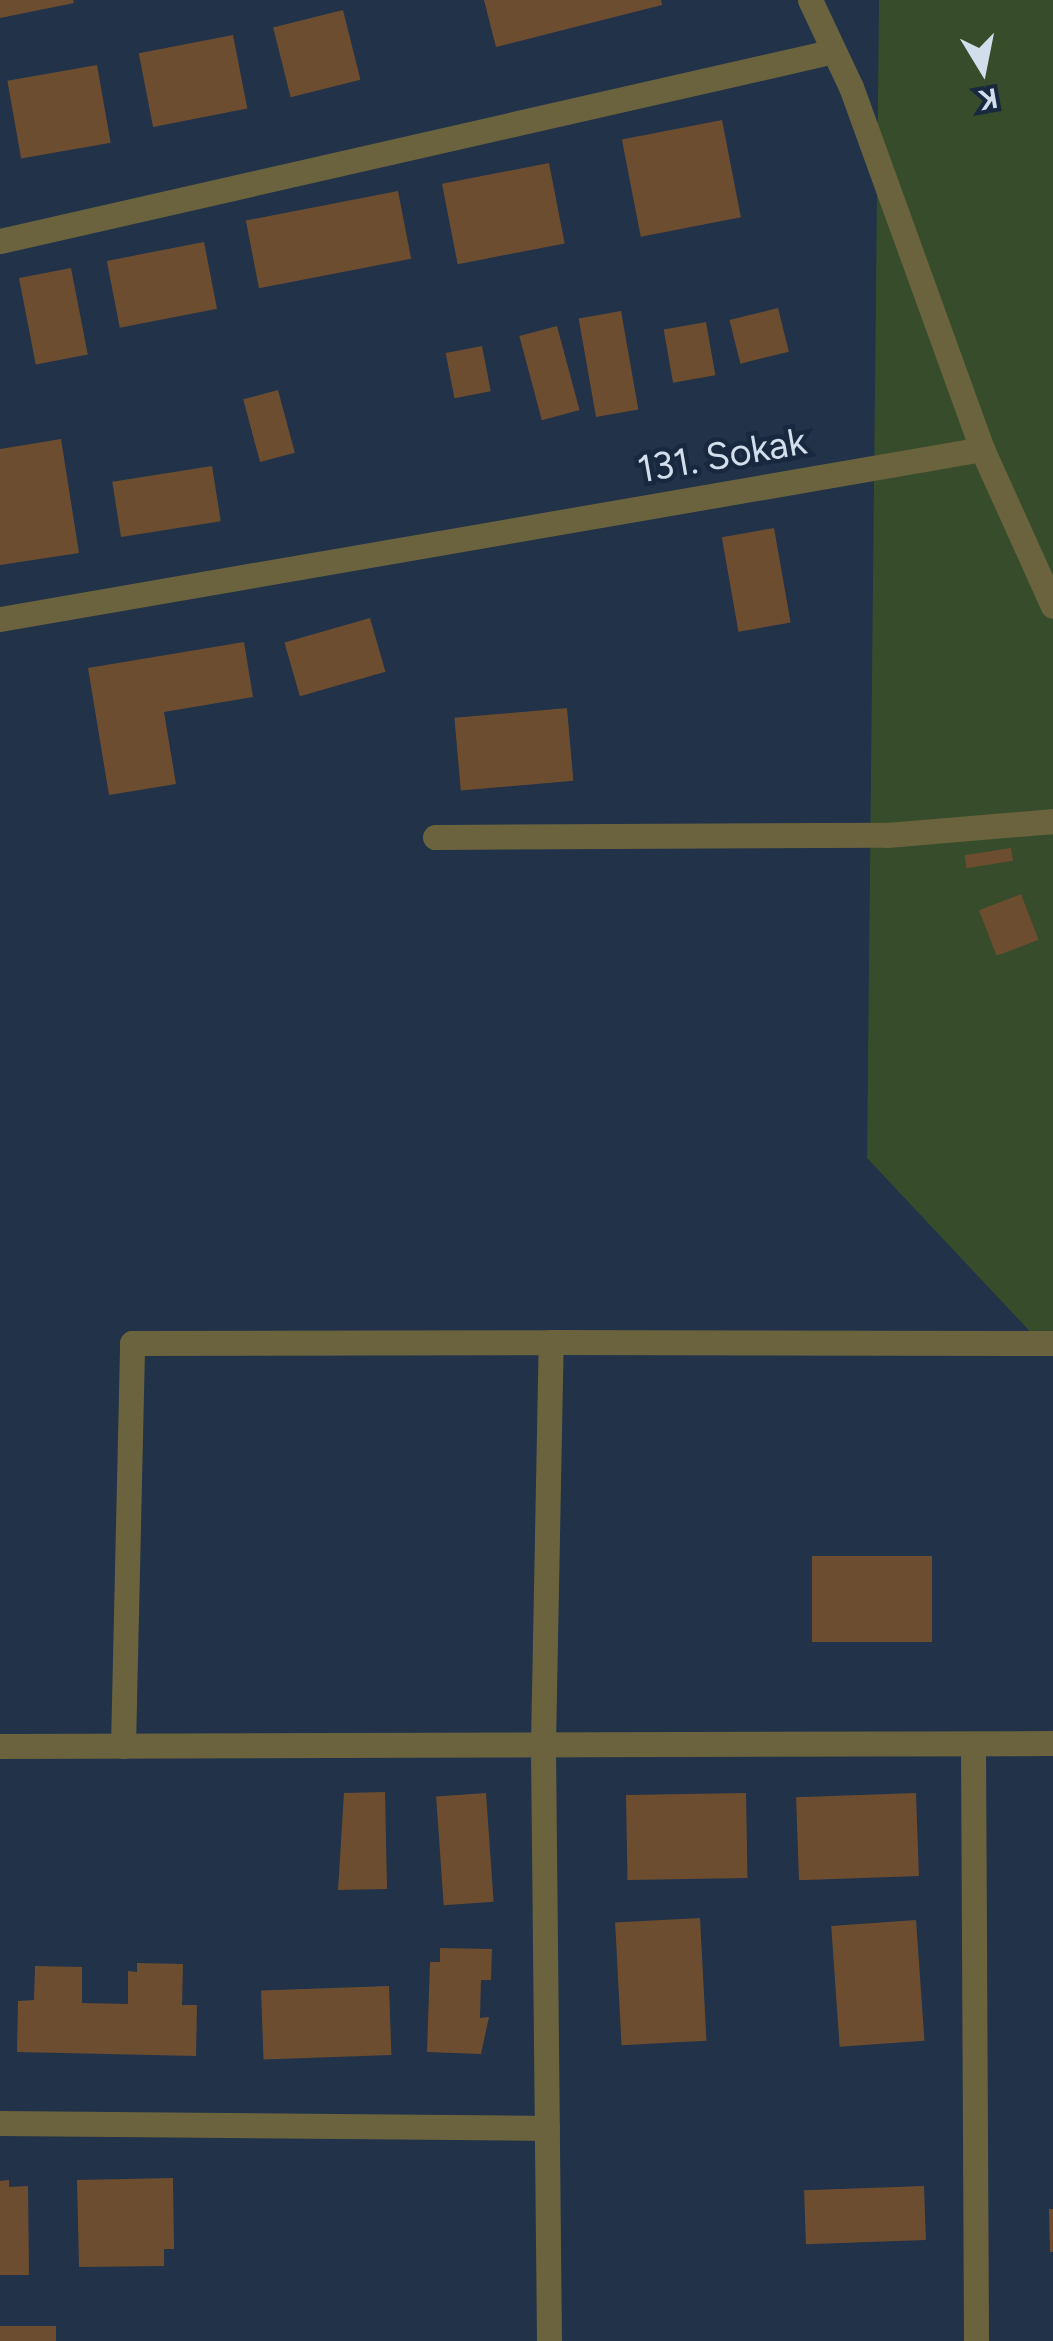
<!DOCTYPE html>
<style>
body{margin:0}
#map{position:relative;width:1053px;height:2341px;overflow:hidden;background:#213249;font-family:Figtree,sans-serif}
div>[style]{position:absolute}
.green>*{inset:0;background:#364c2b}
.building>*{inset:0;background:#6d4d30;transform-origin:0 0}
.minor>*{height:25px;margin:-12.5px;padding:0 12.5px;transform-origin:12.5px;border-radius:12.5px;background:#6a633e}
span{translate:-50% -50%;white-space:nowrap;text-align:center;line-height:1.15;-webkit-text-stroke:9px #17283f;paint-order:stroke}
.street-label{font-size:38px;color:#d3deed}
.north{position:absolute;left:933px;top:20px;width:100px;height:100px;-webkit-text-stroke:8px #17283f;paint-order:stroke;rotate:170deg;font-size:28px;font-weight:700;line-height:40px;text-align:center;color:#d3deed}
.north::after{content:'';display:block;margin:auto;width:35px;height:45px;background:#d3deed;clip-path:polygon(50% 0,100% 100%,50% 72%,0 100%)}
</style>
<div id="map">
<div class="green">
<div style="clip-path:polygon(879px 0,1053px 0,1053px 1356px,867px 1158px)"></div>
</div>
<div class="building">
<div style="clip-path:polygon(0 0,73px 0,74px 3px,0 18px)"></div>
<div style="clip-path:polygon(484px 0,661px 0,662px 5px,496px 47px)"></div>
<div style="left:343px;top:10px;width:72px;height:72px;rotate:76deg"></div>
<div style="left:233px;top:35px;width:75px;height:96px;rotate:79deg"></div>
<div style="left:97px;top:65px;width:79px;height:91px;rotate:80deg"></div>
<div style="left:722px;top:120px;width:99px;height:102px;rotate:79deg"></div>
<div style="left:549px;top:163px;width:82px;height:109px;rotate:79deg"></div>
<div style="left:398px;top:191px;width:69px;height:155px;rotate:79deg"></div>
<div style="left:204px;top:242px;width:68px;height:99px;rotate:79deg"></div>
<div style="left:71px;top:268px;width:88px;height:53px;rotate:79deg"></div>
<div style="left:778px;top:308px;width:45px;height:50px;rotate:76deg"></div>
<div style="left:621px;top:311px;width:100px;height:43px;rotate:80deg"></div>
<div style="left:706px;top:322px;width:54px;height:43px;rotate:80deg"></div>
<div style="left:557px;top:326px;width:87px;height:39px;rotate:75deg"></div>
<div style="left:482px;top:346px;width:46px;height:37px;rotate:79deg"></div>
<div style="left:278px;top:390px;width:65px;height:36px;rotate:75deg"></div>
<div style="clip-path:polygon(61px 439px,79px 553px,0 565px,0 449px)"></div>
<div style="left:212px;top:466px;width:56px;height:101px;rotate:81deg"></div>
<div style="left:774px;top:528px;width:96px;height:53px;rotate:80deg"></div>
<div style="left:370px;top:618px;width:56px;height:89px;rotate:74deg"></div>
<div style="clip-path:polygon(244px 642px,253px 697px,164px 712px,176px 784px,109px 795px,88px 668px)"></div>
<div style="left:567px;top:708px;width:73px;height:113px;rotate:85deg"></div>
<div style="left:1011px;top:848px;width:13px;height:47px;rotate:81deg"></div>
<div style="left:1021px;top:894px;width:49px;height:45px;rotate:69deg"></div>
<div style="left:932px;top:1556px;width:86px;height:120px;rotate:90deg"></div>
<div style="clip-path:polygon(385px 1792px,387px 1889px,338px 1890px,344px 1793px)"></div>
<div style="left:486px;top:1793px;width:109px;height:50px;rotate:86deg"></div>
<div style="left:746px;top:1793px;width:85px;height:120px;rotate:89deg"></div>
<div style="left:916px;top:1793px;width:83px;height:120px;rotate:88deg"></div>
<div style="left:700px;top:1918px;width:123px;height:85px;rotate:87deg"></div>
<div style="left:916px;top:1920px;width:121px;height:85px;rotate:86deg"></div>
<div style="clip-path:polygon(440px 1948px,492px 1949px,491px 1980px,481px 1980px,480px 2018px,489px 2017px,481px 2054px,427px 2052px,430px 1962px,440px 1962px)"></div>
<div style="clip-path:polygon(137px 1963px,183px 1964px,182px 2005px,197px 2005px,196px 2056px,17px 2052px,18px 2001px,34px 2000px,35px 1966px,82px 1967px,82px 2003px,128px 2004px,128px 1971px,137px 1972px)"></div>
<div style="left:389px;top:1986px;width:69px;height:128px;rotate:88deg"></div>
<div style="clip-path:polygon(173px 2178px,174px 2249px,164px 2249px,164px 2266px,79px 2267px,77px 2180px)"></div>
<div style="clip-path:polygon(9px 2180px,9px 2187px,28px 2186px,29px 2275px,0 2275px,0 2181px)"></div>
<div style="left:924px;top:2186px;width:54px;height:120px;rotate:88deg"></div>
<div style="clip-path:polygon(1049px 2209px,1053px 2209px,1053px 2252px,1050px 2252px)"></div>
<div style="left:56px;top:2326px;width:15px;height:56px;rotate:90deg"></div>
</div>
<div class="minor">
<div style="left:810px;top:0;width:96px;rotate:64.8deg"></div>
<div style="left:851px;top:87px;width:385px;rotate:70.1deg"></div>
<div style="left:982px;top:449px;width:172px;rotate:65.7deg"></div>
<div style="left:0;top:241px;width:855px;rotate:-12.83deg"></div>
<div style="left:0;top:619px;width:997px;rotate:-9.82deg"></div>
<div style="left:435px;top:837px;width:452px;rotate:-0.3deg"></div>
<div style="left:887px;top:835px;width:167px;rotate:-4.8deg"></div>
<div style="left:973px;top:1744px;width:597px;rotate:89.71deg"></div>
<div style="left:0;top:1746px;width:1053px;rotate:-0.16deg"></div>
<div style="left:123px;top:1746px;width:403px;rotate:-88.7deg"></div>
<div style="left:132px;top:1343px;width:419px;rotate:-0.1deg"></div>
<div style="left:0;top:2123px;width:547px;rotate:0.52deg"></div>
<div style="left:549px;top:2341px;width:597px;rotate:-90.58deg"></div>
<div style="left:543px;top:1744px;width:402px;rotate:-88.9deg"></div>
<div style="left:551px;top:1342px;width:502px;rotate:0.11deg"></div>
</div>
<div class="street-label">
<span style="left:722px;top:456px;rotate:-10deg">131. Sokak</span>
</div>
<div class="north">K</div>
</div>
